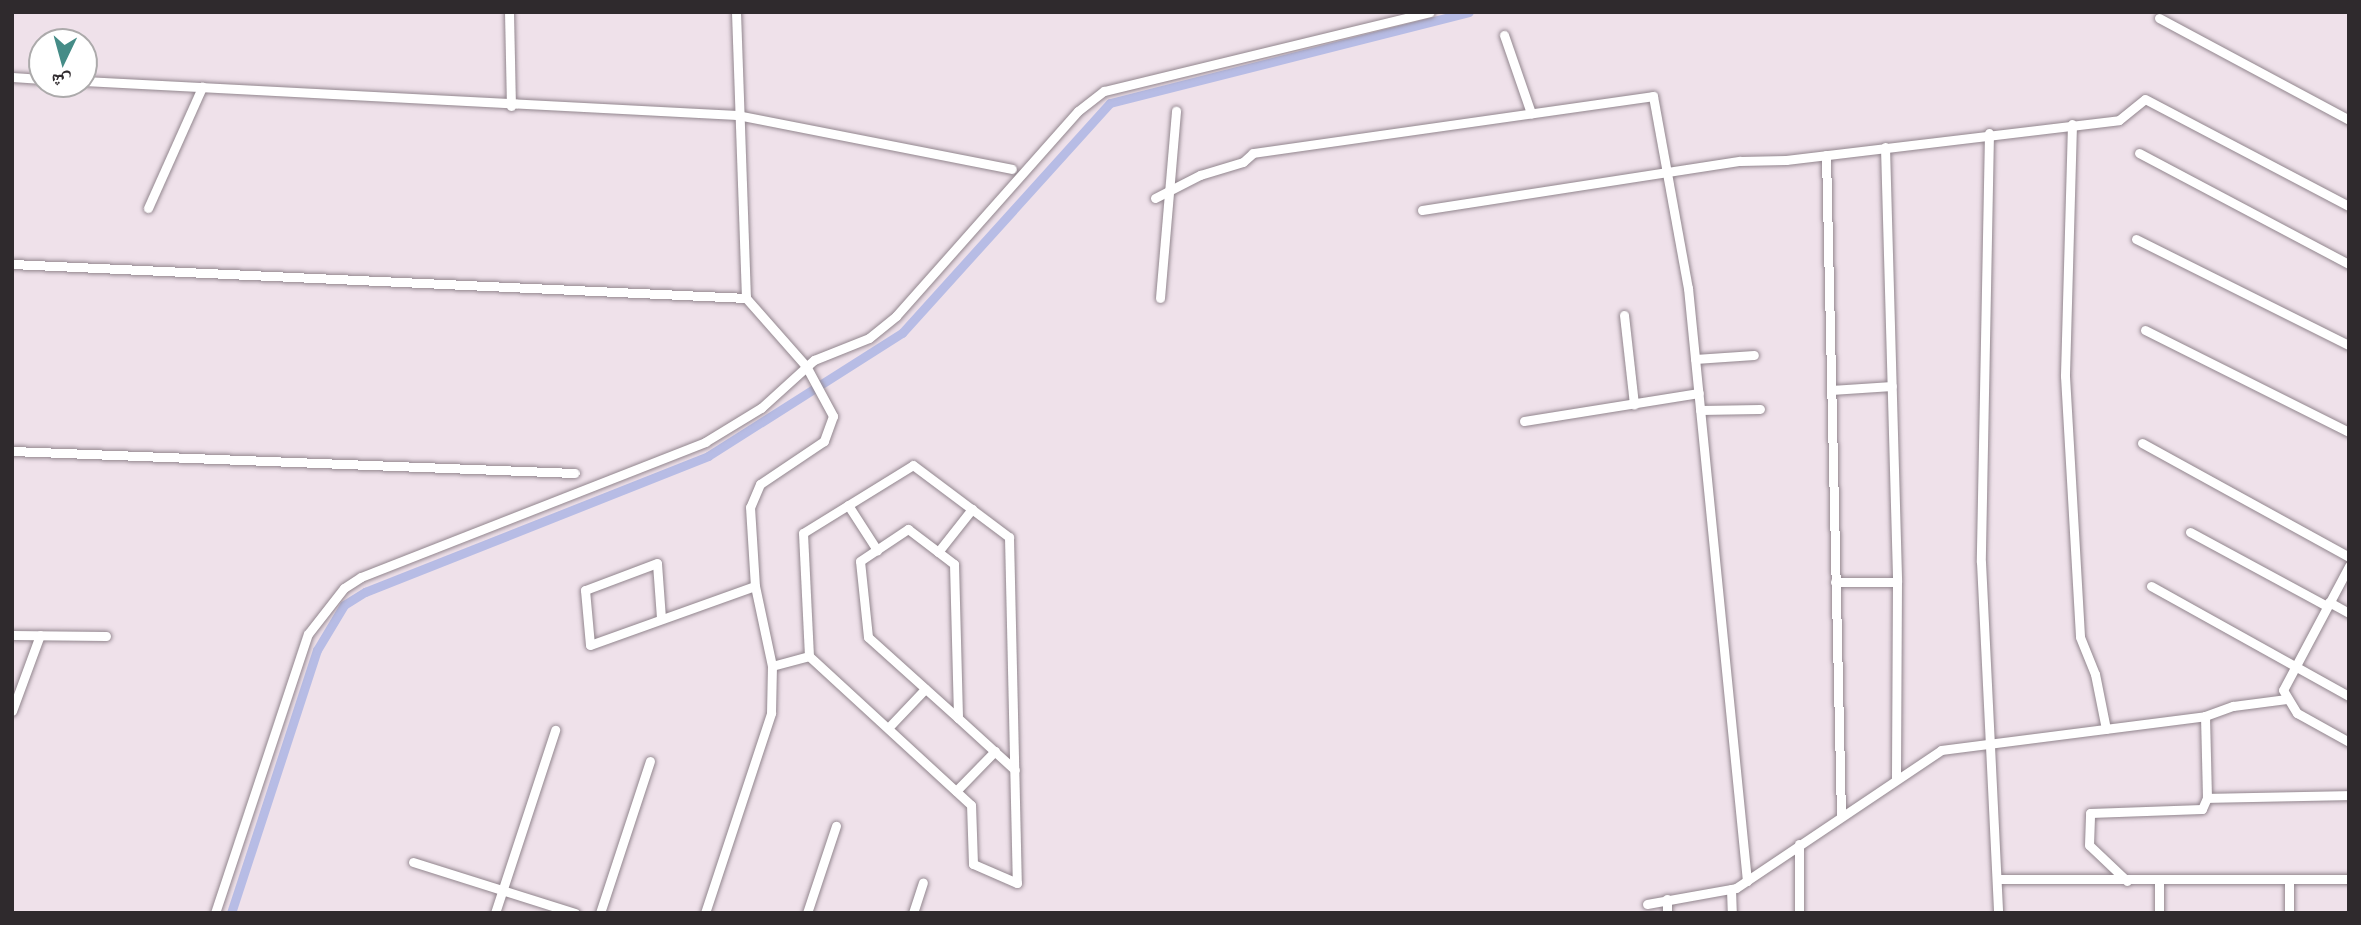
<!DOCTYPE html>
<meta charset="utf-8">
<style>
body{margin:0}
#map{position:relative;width:2361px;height:925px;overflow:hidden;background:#efe1ea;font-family:"PT Sans","Noto Naskh Arabic",sans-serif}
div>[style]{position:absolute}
.canal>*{height:9px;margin:-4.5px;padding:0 4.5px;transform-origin:4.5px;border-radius:4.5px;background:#b7bce5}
.roads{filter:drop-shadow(0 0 2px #92868e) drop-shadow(0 0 2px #92868e)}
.minor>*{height:9px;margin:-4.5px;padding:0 4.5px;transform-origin:4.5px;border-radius:4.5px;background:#fff}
span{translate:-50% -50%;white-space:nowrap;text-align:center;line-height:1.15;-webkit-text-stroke:6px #fff;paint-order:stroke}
.frame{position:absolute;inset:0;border:14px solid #2f2a2d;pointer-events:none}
.north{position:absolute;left:28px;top:28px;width:70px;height:70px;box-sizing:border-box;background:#fff;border:2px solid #acaaab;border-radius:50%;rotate:185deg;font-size:19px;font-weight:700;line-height:28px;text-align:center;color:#2f2a2d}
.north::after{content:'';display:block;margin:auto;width:24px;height:32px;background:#458c87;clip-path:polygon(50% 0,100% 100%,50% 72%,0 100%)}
</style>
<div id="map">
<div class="canal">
<div style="left:231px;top:913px;width:277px;rotate:-71.9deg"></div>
<div style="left:317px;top:650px;width:52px;rotate:-59deg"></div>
<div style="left:344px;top:605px;width:25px;rotate:-32deg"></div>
<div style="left:365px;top:592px;width:369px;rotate:-21.6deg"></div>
<div style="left:708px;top:456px;width:230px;rotate:-32.4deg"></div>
<div style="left:902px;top:333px;width:310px;rotate:-47.9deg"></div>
<div style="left:1110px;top:103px;width:370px;rotate:-14.2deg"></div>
</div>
<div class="roads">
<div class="minor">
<div style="left:509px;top:12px;width:94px;rotate:88.8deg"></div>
<div style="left:736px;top:12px;width:286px;rotate:88deg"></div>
<div style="left:746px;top:298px;width:91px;rotate:48.6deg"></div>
<div style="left:806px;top:366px;width:57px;rotate:61.6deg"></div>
<div style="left:833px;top:416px;width:27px;rotate:110deg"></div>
<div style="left:824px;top:441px;width:77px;rotate:146.1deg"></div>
<div style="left:760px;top:484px;width:25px;rotate:113deg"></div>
<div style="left:750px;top:507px;width:79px;rotate:86.4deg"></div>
<div style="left:755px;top:586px;width:82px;rotate:78deg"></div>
<div style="left:2159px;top:18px;width:216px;rotate:28.2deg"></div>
<div style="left:1504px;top:35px;width:83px;rotate:70.9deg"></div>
<div style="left:12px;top:77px;width:30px;rotate:4deg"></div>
<div style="left:84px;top:81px;width:654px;rotate:2.98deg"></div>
<div style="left:737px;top:115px;width:280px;rotate:11.1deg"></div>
<div style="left:2072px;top:124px;width:252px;rotate:91.6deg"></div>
<div style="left:2065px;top:376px;width:261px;rotate:86.7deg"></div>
<div style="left:2080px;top:637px;width:40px;rotate:68deg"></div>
<div style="left:2095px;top:674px;width:56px;rotate:78.7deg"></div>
<div style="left:1989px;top:133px;width:429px;rotate:91.1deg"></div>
<div style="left:1981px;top:562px;width:351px;rotate:87.2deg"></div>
<div style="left:1885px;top:147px;width:435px;rotate:88.4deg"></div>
<div style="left:1897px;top:582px;width:197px;rotate:90.3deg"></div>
<div style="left:2139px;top:153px;width:238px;rotate:27.9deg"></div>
<div style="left:1826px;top:155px;width:661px;rotate:88.7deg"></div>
<div style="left:1155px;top:198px;width:51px;rotate:-27.1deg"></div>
<div style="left:1200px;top:175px;width:45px;rotate:-16.8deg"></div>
<div style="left:1243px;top:162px;width:13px;rotate:-42deg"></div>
<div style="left:1253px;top:153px;width:404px;rotate:-8.1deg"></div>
<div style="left:1653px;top:96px;width:195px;rotate:79.7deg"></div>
<div style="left:1688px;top:288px;width:596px;rotate:84.32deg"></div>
<div style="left:148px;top:208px;width:133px;rotate:-65.9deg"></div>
<div style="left:1422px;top:210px;width:322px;rotate:-8.8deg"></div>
<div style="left:1740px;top:161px;width:46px;rotate:-1.2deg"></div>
<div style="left:1786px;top:160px;width:335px;rotate:-6.8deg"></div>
<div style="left:2119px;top:120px;width:33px;rotate:-39deg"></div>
<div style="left:2145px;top:99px;width:230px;rotate:27.7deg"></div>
<div style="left:2136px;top:239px;width:238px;rotate:26.5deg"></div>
<div style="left:12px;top:264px;width:735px;rotate:2.65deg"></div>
<div style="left:1160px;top:298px;width:188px;rotate:-85.1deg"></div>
<div style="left:1624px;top:315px;width:90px;rotate:83.6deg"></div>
<div style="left:2145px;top:330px;width:228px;rotate:26.6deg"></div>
<div style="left:1695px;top:359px;width:59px;rotate:-3.9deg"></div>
<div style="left:1831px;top:390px;width:61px;rotate:-3.8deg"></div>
<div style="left:1700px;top:410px;width:60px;rotate:-1deg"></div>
<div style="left:1524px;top:421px;width:177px;rotate:-9.1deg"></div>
<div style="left:2142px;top:443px;width:236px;rotate:28.8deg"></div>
<div style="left:12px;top:451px;width:563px;rotate:2.24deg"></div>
<div style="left:913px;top:465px;width:120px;rotate:36.9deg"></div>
<div style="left:1009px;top:537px;width:346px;rotate:88.7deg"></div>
<div style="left:1017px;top:883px;width:48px;rotate:-156.6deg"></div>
<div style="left:973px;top:864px;width:59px;rotate:-91.9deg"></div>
<div style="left:971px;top:805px;width:220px;rotate:-137.4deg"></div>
<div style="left:809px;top:656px;width:123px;rotate:-92.8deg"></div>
<div style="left:803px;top:533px;width:129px;rotate:-31.7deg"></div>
<div style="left:848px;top:505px;width:54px;rotate:57.2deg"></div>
<div style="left:2190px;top:532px;width:156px;rotate:28.4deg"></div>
<div style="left:938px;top:552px;width:55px;rotate:-51.7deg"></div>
<div style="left:2349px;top:566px;width:140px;rotate:118deg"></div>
<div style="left:2283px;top:690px;width:27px;rotate:59deg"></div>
<div style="left:2297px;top:713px;width:60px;rotate:29.1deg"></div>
<div style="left:1835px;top:582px;width:62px"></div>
<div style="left:2151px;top:586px;width:227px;rotate:29.1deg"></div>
<div style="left:2329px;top:602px;width:23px;rotate:29deg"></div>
<div style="left:661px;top:618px;width:55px;rotate:-94.2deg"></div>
<div style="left:657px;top:563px;width:77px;rotate:159.4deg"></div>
<div style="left:585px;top:590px;width:55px;rotate:84.8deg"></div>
<div style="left:590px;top:645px;width:175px;rotate:-19.7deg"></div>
<div style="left:12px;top:635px;width:94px;rotate:0.6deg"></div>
<div style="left:12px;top:711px;width:81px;rotate:-69.8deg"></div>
<div style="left:2205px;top:716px;width:82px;rotate:88.6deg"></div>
<div style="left:958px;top:718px;width:121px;rotate:-138deg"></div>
<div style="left:868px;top:637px;width:76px;rotate:-96deg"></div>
<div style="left:860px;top:561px;width:58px;rotate:-33.7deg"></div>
<div style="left:908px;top:529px;width:58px;rotate:37.3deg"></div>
<div style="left:954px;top:564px;width:154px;rotate:88.5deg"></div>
<div style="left:958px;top:718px;width:77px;rotate:42.4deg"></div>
<div style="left:888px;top:728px;width:54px;rotate:-46.5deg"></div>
<div style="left:956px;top:791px;width:56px;rotate:-45.7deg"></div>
<div style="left:1799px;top:844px;width:69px;rotate:90deg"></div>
<div style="left:413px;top:862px;width:170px;rotate:17.5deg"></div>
<div style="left:1997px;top:879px;width:352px"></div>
<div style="left:2127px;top:881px;width:52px;rotate:-136.5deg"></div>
<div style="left:2089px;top:845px;width:32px;rotate:-88deg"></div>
<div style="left:2090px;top:813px;width:112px;rotate:-2deg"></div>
<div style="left:2202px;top:809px;width:12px;rotate:-66deg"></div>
<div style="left:2207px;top:798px;width:142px;rotate:-1.2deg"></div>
<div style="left:1731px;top:889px;width:24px;rotate:88deg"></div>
<div style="left:1667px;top:899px;width:14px;rotate:90deg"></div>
<div style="left:1647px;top:904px;width:90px;rotate:-10.2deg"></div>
<div style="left:1736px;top:888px;width:247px;rotate:-33.9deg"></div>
<div style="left:1941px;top:750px;width:266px;rotate:-7.3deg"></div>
<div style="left:2205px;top:716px;width:30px;rotate:-20deg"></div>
<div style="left:2233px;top:706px;width:54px;rotate:-7.4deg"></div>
<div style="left:215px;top:913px;width:294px;rotate:-71.6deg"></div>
<div style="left:308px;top:634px;width:58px;rotate:-52deg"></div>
<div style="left:344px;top:588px;width:20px;rotate:-33deg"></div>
<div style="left:361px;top:577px;width:370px;rotate:-21.4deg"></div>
<div style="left:705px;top:442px;width:66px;rotate:-31.3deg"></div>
<div style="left:761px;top:408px;width:72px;rotate:-42.2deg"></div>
<div style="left:814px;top:360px;width:59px;rotate:-21.8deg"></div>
<div style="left:869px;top:338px;width:35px;rotate:-39deg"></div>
<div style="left:896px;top:316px;width:274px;rotate:-48.4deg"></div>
<div style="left:1078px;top:111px;width:33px;rotate:-38deg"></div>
<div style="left:1104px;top:91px;width:335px;rotate:-13.6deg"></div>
<div style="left:495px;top:913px;width:193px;rotate:-71.8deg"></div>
<div style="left:600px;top:913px;width:160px;rotate:-71.8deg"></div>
<div style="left:705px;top:913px;width:211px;rotate:-71.7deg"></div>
<div style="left:771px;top:713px;width:47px;rotate:-88.8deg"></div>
<div style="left:772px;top:666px;width:38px;rotate:-15deg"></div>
<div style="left:807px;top:913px;width:92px;rotate:-71.6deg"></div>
<div style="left:913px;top:913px;width:32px;rotate:-72deg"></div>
<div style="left:2159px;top:913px;width:32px;rotate:-90deg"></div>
<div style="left:2289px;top:913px;width:34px;rotate:-90deg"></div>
</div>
</div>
<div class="frame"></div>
<div class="north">ش</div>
</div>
